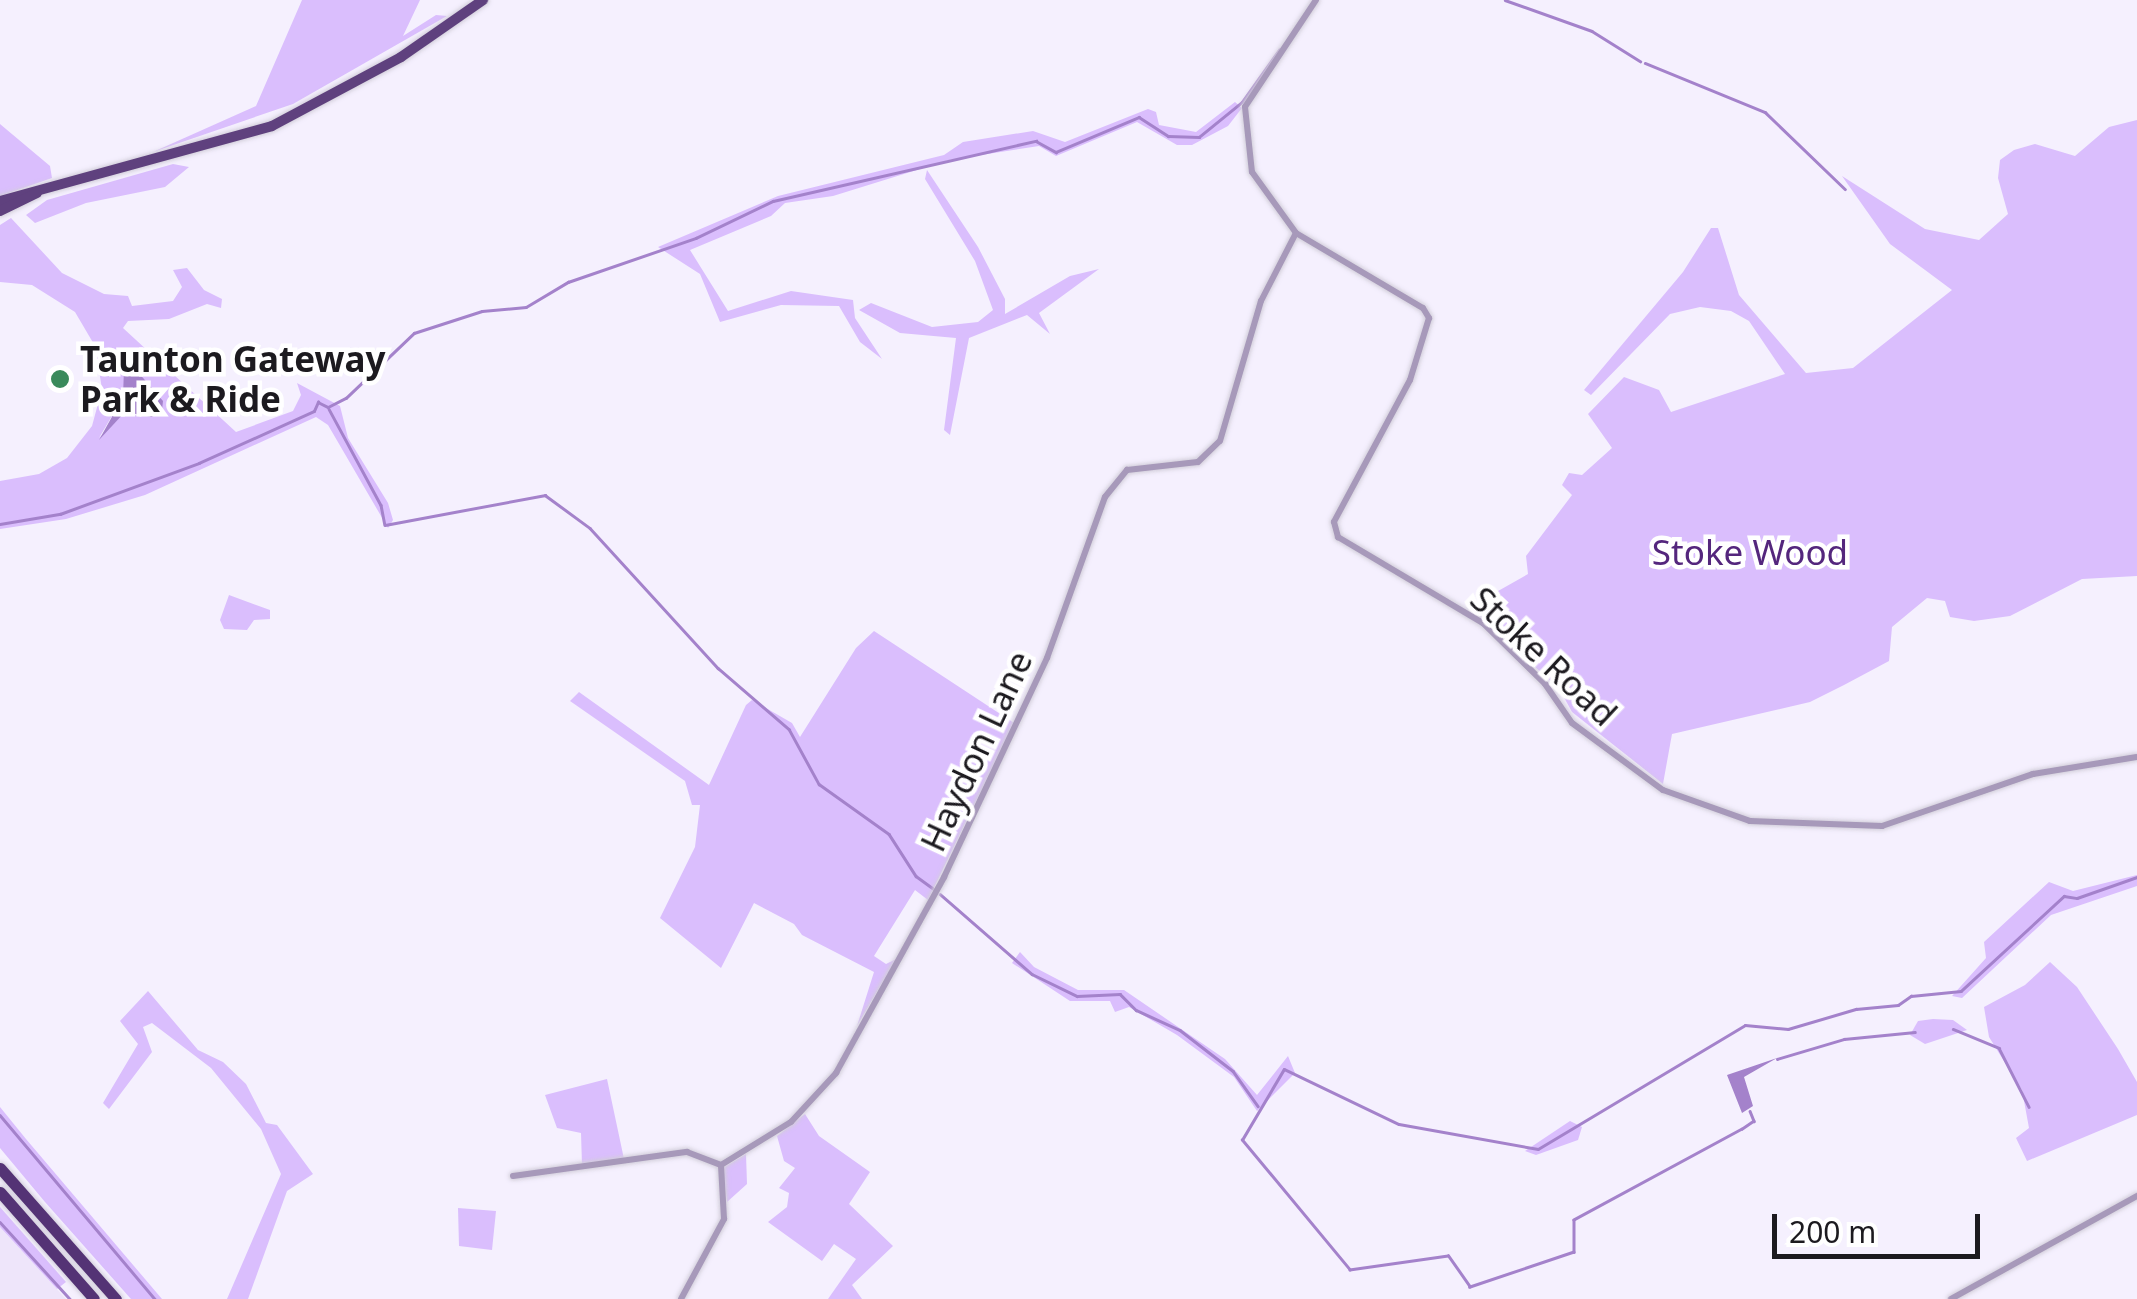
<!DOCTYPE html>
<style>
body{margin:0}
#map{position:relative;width:2137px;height:1299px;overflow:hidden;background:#f5f0fe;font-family:"Noto Sans",sans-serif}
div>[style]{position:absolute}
.built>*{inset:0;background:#eee5fa}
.green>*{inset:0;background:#dabefd}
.water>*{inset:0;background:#a482cb}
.stream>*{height:2.5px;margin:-1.25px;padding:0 1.25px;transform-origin:1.25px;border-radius:1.25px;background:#a482cb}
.roads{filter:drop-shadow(0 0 2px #d2ceda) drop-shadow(0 0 2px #d2ceda)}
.minor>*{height:6px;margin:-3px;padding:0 3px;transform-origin:3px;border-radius:3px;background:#a799ba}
.trunk>*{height:10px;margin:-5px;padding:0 5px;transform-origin:5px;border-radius:5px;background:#5f417e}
.motorway>*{height:11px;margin:-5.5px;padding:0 5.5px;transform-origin:5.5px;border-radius:5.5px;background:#543375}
.dots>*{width:28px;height:28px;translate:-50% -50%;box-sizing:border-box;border:5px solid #fff;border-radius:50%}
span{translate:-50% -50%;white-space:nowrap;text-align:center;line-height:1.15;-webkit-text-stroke:9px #fff;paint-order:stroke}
.poi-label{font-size:35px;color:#1c1a1f;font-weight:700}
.left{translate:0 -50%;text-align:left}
.park-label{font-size:35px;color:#54267d}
.street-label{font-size:35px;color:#1c1a1f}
.scale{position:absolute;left:1772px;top:1214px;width:208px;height:45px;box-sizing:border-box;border:5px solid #1c1a1f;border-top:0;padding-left:12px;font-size:30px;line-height:35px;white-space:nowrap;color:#1c1a1f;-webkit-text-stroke:8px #fff;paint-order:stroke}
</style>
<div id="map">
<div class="built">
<div style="clip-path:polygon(0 1227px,8px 1236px,66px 1299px,0 1299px)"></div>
</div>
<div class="green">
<div style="clip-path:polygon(302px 0,420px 0,403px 36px,436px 15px,447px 16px,293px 104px,153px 152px,256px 106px)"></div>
<div style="clip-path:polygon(1235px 102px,1242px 108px,1228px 126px,1192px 145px,1177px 145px,1137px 122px,1056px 156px,1039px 146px,949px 160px,833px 196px,785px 203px,771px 216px,690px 250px,728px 311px,791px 291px,853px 300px,855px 318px,882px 359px,860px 342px,839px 306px,781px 305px,720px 322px,700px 274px,658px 247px,778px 196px,944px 155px,963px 142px,1033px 131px,1065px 142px,1148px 109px,1156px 112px,1159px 125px,1196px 132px)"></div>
<div style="clip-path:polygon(2137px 120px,2137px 576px,2082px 579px,2010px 616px,1974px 621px,1950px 617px,1945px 601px,1927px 598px,1892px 627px,1889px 661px,1844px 685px,1810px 702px,1672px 734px,1663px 784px,1572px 712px,1560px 690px,1481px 617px,1491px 595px,1528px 574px,1526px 556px,1572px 495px,1562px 485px,1569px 473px,1582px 475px,1612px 448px,1588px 414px,1624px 377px,1659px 390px,1671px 412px,1785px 374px,1749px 321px,1731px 311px,1700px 307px,1670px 314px,1591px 395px,1584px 390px,1683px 272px,1711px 228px,1718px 228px,1739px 295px,1806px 373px,1853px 368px,1952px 290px,1890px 244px,1842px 176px,1925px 229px,1979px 240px,2008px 214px,1998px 178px,2000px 160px,2014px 150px,2035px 144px,2075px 156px,2109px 127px)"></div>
<div style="clip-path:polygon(0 124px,50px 166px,52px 178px,0 196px)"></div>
<div style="clip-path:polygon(173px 164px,189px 167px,165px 187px,86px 203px,35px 223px,26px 215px,47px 200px)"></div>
<div style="clip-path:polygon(927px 170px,978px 247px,1005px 299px,1005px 314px,1070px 276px,1099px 269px,1039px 313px,1050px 334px,1027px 315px,969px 338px,950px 435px,944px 430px,956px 338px,900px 333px,859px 310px,871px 303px,932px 327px,978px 322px,993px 310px,975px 261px,925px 179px)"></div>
<div style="clip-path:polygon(evenodd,11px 218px,62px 273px,104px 294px,128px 296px,132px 306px,173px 301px,182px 287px,173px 270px,187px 268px,204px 290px,222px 299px,221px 308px,207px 304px,169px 319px,128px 321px,123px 328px,236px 432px,293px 411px,301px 395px,297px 383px,340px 406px,348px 438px,388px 503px,393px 520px,388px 528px,328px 425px,316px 417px,145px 495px,66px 519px,0 529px,0 481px,39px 474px,67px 458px,92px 426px,102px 389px,95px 346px,75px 312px,32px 285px,0 282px,0 225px,11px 218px,131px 364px,155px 397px,141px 417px,125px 412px,99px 438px,123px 397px,131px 364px)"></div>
<div style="clip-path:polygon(229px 595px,270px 610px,270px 619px,254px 620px,247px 630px,224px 629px,220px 620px)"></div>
<div style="clip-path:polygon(874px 631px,1014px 723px,928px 900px,915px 890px,874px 956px,886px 964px,896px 959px,857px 1026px,874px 972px,802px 935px,794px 924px,754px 903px,721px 968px,660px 918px,695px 847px,700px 805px,692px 805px,685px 781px,570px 701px,579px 692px,709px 785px,746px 705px,752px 700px,792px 723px,800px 737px,856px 648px)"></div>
<div style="clip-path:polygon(2137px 875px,2137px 886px,2051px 915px,1962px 998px,1952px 996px,1986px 958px,1984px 942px,2049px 882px,2073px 891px)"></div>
<div style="clip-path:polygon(1020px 952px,1034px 967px,1078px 990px,1124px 990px,1225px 1059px,1257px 1095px,1288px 1056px,1295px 1073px,1257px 1111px,1234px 1077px,1177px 1035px,1129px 1007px,1115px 1012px,1110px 1001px,1070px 1001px,1012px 963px)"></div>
<div style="clip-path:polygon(2050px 962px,2077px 987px,2118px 1049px,2137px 1082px,2137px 1115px,2027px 1161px,2016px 1138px,2029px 1128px,2022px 1090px,1989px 1037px,1984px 1007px,2025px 985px)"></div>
<div style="clip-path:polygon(148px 991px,198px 1050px,223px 1062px,246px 1084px,266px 1123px,277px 1125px,313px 1174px,287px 1191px,248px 1299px,227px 1299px,281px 1174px,261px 1129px,211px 1068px,152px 1023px,143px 1027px,152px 1052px,109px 1109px,103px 1103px,138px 1044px,120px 1021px)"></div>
<div style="clip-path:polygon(1933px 1019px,1953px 1020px,1967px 1030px,1925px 1044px,1910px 1035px,1918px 1021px)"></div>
<div style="clip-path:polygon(607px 1079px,624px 1159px,582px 1165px,581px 1133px,557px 1128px,545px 1095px)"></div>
<div style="clip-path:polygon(0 1107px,26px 1139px,162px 1299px,131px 1299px,45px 1202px,0 1148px)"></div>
<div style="clip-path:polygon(805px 1114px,819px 1136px,870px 1172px,849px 1204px,893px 1246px,852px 1285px,862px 1299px,828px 1299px,856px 1259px,834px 1244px,822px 1261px,768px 1222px,787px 1207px,789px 1193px,779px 1188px,795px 1168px,784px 1161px,777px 1136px)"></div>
<div style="clip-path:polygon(1570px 1121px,1582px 1127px,1578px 1140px,1536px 1155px,1525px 1151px)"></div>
<div style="clip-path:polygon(746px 1154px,747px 1184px,727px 1202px,723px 1168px)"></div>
<div style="clip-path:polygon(0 1207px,66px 1282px,57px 1289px,0 1227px)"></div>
<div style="clip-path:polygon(458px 1208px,496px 1211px,492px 1250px,459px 1246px)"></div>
</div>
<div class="water">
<div style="clip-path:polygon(131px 364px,163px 401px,162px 410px,152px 417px,125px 412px,99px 440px,123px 397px,124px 368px)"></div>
<div style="clip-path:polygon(1777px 1058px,1744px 1077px,1753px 1106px,1742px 1113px,1727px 1075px)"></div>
</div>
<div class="stream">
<div style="left:1505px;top:0;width:92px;rotate:19.6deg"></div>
<div style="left:1592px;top:31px;width:57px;rotate:32deg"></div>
<div style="left:1645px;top:63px;width:130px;rotate:22.2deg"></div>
<div style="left:1765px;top:112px;width:111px;rotate:43.9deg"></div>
<div style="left:329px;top:409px;width:109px;rotate:61.6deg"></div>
<div style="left:381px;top:505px;width:20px;rotate:79deg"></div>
<div style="left:385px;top:525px;width:163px;rotate:-10.6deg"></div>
<div style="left:545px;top:495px;width:56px;rotate:36.3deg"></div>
<div style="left:590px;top:528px;width:190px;rotate:47.6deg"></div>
<div style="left:718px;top:668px;width:94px;rotate:40.7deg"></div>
<div style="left:789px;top:729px;width:63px;rotate:61.4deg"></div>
<div style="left:819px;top:784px;width:86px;rotate:35.5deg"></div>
<div style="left:889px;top:834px;width:50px;rotate:57.3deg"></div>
<div style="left:916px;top:876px;width:22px;rotate:36deg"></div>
<div style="left:0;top:524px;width:61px;rotate:-9.5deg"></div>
<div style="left:60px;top:514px;width:148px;rotate:-20.1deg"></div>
<div style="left:199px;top:463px;width:126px;rotate:-24.3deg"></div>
<div style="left:314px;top:411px;width:10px;rotate:-66deg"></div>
<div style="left:318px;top:402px;width:11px;rotate:27deg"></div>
<div style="left:328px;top:407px;width:20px;rotate:-27deg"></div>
<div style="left:346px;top:398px;width:94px;rotate:-43.7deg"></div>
<div style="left:414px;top:333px;width:71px;rotate:-17.9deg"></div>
<div style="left:482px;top:311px;width:44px;rotate:-5.2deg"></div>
<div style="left:526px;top:307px;width:49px;rotate:-30.8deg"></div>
<div style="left:568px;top:282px;width:135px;rotate:-19deg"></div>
<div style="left:696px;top:238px;width:85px;rotate:-25.7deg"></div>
<div style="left:773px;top:201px;width:270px;rotate:-12.9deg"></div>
<div style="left:1036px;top:141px;width:23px;rotate:29deg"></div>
<div style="left:1056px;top:152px;width:90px;rotate:-22.9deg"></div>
<div style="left:1139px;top:117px;width:35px;rotate:33deg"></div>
<div style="left:1168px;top:136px;width:31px;rotate:2deg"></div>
<div style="left:1199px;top:137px;width:55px;rotate:-39.1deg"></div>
<div style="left:1242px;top:102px;width:64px;rotate:-54.6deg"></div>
<div style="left:940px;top:894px;width:122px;rotate:41deg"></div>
<div style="left:1032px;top:974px;width:50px;rotate:26.1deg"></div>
<div style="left:1077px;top:996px;width:43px;rotate:-2.7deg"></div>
<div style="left:1120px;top:994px;width:23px;rotate:45deg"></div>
<div style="left:1136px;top:1010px;width:48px;rotate:24.4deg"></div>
<div style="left:1180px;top:1030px;width:67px;rotate:37.7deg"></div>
<div style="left:1233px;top:1071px;width:43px;rotate:54.5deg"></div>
<div style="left:1953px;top:1029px;width:50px;rotate:22.4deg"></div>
<div style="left:1999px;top:1048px;width:66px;rotate:63deg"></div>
<div style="left:1777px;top:1059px;width:70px;rotate:-16.6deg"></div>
<div style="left:1844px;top:1039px;width:71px;rotate:-5.6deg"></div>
<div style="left:1750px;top:1111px;width:11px;rotate:68deg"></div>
<div style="left:1754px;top:1121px;width:14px;rotate:146deg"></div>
<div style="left:1742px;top:1129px;width:191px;rotate:151.6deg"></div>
<div style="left:1574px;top:1220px;width:32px;rotate:90deg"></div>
<div style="left:1574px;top:1252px;width:110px;rotate:161.4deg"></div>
<div style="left:1470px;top:1287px;width:38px;rotate:-125deg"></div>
<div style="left:1448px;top:1256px;width:99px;rotate:171.9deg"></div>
<div style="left:1350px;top:1270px;width:169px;rotate:-129.7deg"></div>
<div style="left:1242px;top:1140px;width:82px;rotate:-59.4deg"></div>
<div style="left:1284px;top:1069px;width:127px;rotate:25.6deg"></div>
<div style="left:1399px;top:1124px;width:141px;rotate:10.2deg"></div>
<div style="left:1538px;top:1149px;width:241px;rotate:-30.9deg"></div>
<div style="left:1745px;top:1025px;width:43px;rotate:5.3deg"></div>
<div style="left:1788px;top:1029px;width:71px;rotate:-16.4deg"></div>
<div style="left:1856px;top:1009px;width:42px;rotate:-5.4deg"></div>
<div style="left:1898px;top:1005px;width:16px;rotate:-35deg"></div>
<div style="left:1911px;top:996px;width:50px;rotate:-5.7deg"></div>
<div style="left:1961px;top:991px;width:140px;rotate:-42.7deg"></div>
<div style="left:2064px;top:896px;width:13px;rotate:9deg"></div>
<div style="left:2077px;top:898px;width:64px;rotate:-19.3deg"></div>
<div style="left:0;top:1115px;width:241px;rotate:49.9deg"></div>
<div style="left:0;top:1222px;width:104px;rotate:47.7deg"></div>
</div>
<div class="roads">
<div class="minor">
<div style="left:1316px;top:0;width:128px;rotate:123.6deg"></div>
<div style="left:1245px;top:107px;width:65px;rotate:83.9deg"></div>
<div style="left:1252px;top:172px;width:75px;rotate:54.2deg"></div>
<div style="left:1296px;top:233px;width:147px;rotate:30.6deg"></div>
<div style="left:1423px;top:308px;width:12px;rotate:59deg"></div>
<div style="left:1429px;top:318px;width:65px;rotate:107deg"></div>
<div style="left:1410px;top:380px;width:161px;rotate:118.2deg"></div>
<div style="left:1334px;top:522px;width:16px;rotate:75deg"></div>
<div style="left:1338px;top:537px;width:169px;rotate:30.7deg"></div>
<div style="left:1483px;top:623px;width:87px;rotate:44.5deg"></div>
<div style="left:1545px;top:684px;width:47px;rotate:55.3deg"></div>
<div style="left:1572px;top:723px;width:113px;rotate:36.4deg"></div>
<div style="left:1663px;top:790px;width:92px;rotate:19.6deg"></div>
<div style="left:1750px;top:821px;width:132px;rotate:2.2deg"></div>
<div style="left:1882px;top:826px;width:160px;rotate:-19deg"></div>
<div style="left:2033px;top:774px;width:105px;rotate:-9.3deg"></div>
<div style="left:513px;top:1176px;width:176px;rotate:-7.9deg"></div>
<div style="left:687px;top:1152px;width:36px;rotate:21deg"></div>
<div style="left:681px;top:1299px;width:91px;rotate:-61.7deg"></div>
<div style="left:724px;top:1219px;width:54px;rotate:-93.2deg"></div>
<div style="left:721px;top:1165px;width:82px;rotate:-31.6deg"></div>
<div style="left:791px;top:1122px;width:67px;rotate:-47.4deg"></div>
<div style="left:836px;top:1073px;width:224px;rotate:-61.1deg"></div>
<div style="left:944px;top:877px;width:242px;rotate:-64.8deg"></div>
<div style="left:1047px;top:658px;width:171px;rotate:-70.2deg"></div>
<div style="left:1105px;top:497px;width:35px;rotate:-51deg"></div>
<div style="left:1127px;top:470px;width:71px;rotate:-6.4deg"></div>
<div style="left:1198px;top:462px;width:30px;rotate:-44deg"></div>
<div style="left:1220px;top:441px;width:146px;rotate:-73.7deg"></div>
<div style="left:1261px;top:301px;width:76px;rotate:-62.8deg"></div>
<div style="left:1951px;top:1299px;width:213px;rotate:-29deg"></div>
</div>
<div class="trunk">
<div style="left:0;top:201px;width:282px;rotate:-15.4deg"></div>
<div style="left:272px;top:126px;width:146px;rotate:-28.1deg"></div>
<div style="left:401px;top:57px;width:100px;rotate:-34.8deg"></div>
<div style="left:0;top:211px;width:41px;rotate:-25.9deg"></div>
</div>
<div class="motorway">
<div style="left:0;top:1168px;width:175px;rotate:48.5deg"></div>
<div style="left:0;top:1192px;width:142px;rotate:48.7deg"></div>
</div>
</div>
<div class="dots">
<div style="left:60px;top:379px;background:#3a8a5b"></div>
</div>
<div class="poi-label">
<span class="left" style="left:80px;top:379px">Taunton Gateway<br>Park &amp; Ride</span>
</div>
<div class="park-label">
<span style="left:1750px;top:552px">Stoke Wood</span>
</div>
<div class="street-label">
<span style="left:1544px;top:656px;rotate:43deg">Stoke Road</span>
<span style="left:976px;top:751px;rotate:-65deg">Haydon Lane</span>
</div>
<div class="scale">200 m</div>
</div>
